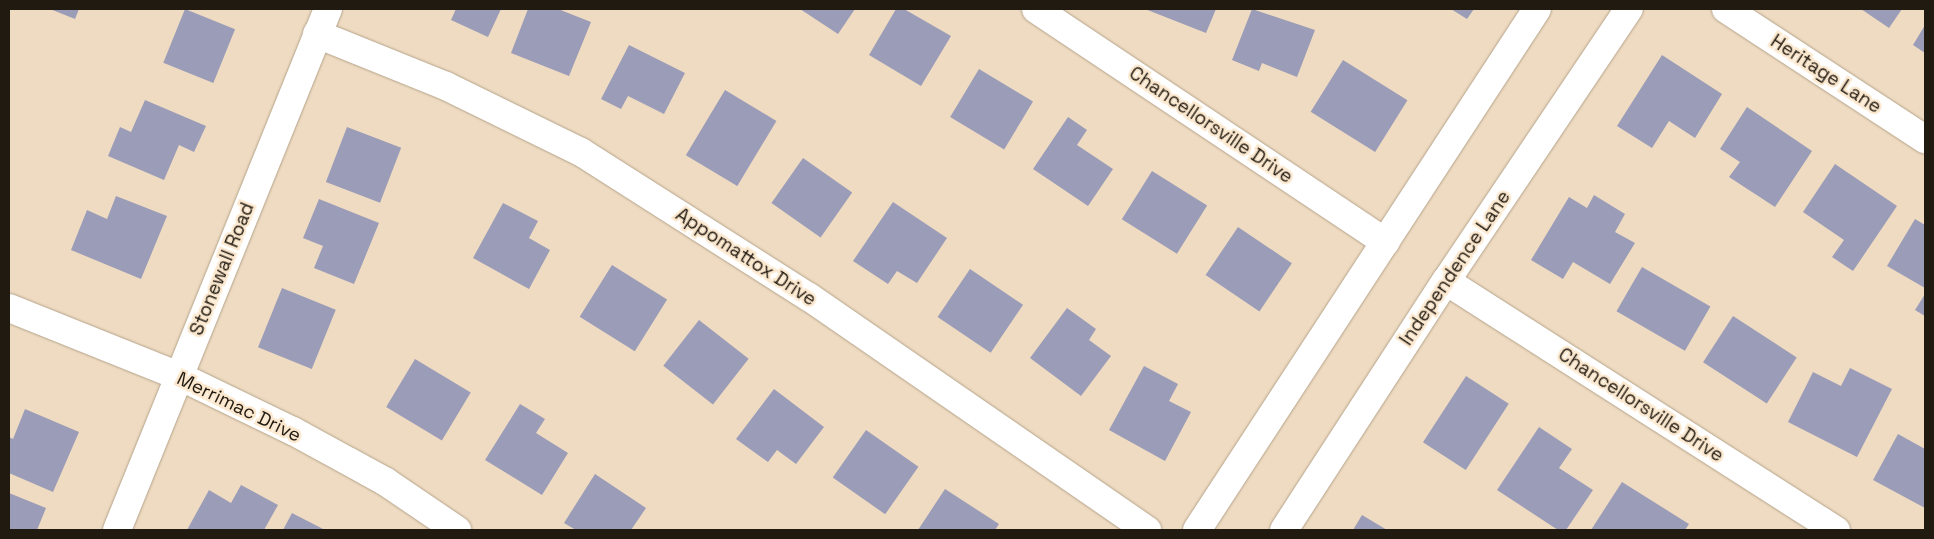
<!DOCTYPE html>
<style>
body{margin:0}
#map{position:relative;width:1934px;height:539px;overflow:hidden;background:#eedbc2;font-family:"Space Grotesk",sans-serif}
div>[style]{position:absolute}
.building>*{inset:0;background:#9b9cb7;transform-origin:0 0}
.roads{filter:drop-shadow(0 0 1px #b5a38a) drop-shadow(0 0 1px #b5a38a)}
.minor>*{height:28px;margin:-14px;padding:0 14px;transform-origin:14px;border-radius:14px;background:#fff}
span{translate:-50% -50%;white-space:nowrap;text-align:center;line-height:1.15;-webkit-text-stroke:5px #fbe8cf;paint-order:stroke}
.street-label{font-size:19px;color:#211a11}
.frame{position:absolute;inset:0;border:10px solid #211a11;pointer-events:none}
</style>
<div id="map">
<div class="building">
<div style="clip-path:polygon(50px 9px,79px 9px,75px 19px)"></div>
<div style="left:185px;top:9px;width:54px;height:58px;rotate:22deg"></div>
<div style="clip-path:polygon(456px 9px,501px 9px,488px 37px,451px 20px)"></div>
<div style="clip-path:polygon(528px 9px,558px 9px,591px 22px,569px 76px,511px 53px)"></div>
<div style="clip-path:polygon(800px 9px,855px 9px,838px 34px)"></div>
<div style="clip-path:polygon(896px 9px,904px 9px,951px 36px,921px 86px,869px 55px)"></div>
<div style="clip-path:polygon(1145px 9px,1216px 9px,1206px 33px)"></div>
<div style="clip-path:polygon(1252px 9px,1315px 30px,1297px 77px,1262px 63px,1259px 71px,1232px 60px)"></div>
<div style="clip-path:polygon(1451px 9px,1474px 9px,1467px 19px)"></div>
<div style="clip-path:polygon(1861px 9px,1902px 9px,1889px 28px)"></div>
<div style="clip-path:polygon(1925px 25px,1925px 53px,1913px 45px)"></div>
<div style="clip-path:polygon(629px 45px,685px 73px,664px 114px,628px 96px,621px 109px,601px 99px)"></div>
<div style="clip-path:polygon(1662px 55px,1722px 94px,1695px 138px,1669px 121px,1652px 148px,1617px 126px)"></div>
<div style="left:1343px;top:60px;width:76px;height:61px;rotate:32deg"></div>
<div style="left:979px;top:69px;width:63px;height:56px;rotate:31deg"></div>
<div style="left:725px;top:90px;width:60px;height:76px;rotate:31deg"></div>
<div style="clip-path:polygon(145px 100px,206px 126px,194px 152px,179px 145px,164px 180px,108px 156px,120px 127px,131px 132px)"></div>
<div style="clip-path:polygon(1747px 107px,1812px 151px,1775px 207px,1729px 177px,1740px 162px,1720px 149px)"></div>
<div style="clip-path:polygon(1068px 117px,1087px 130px,1077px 145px,1113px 169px,1088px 206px,1033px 169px)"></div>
<div style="left:347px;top:127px;width:58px;height:59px;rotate:21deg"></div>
<div style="left:803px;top:158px;width:60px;height:55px;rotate:35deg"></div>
<div style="clip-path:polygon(1835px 164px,1897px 206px,1853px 271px,1832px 257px,1844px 240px,1803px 212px)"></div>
<div style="left:1152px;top:171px;width:65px;height:57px;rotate:32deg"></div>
<div style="clip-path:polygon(1594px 195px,1625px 214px,1615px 232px,1635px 243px,1610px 284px,1573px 262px,1563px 279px,1531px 260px,1569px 197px,1587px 208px)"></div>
<div style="clip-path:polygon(116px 196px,167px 216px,141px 279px,71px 250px,87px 210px,107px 219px)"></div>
<div style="clip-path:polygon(319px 199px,379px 223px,354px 284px,314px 268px,323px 246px,303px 238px)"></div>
<div style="clip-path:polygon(893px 202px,947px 238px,917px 283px,897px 271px,888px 284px,853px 261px)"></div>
<div style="clip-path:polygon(503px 203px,538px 221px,529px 238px,550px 250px,529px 289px,473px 258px)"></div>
<div style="clip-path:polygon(1915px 219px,1925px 225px,1925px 288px,1887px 266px)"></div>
<div style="left:1238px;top:227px;width:65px;height:58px;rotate:34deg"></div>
<div style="left:612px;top:265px;width:65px;height:61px;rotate:32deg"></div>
<div style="left:1642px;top:267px;width:79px;height:51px;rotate:30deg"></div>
<div style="left:970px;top:269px;width:64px;height:58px;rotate:34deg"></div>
<div style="left:282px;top:288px;width:58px;height:64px;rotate:22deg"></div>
<div style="clip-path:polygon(1925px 294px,1925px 316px,1915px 310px)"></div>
<div style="clip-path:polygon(1067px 308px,1096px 329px,1089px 340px,1111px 356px,1081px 396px,1030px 358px)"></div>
<div style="left:1733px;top:316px;width:76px;height:55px;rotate:33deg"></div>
<div style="left:699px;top:320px;width:63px;height:58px;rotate:38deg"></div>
<div style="left:415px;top:359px;width:65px;height:56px;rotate:31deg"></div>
<div style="clip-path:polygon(1144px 366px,1178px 384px,1169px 401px,1191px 412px,1165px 461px,1109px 430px)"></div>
<div style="clip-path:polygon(1850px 368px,1892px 389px,1857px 457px,1788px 422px,1813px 372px,1841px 386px)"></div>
<div style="left:1466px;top:376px;width:51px;height:79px;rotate:33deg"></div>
<div style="clip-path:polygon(774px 389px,824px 427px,796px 464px,777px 450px,768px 462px,736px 439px)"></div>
<div style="clip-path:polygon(520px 404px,545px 419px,536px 433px,568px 453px,542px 495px,485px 460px)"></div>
<div style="clip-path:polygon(25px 409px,79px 432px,53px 492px,9px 473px,9px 437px,13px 439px)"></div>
<div style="clip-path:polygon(1539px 427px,1572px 449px,1559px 468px,1593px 490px,1566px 530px,1558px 530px,1497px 490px)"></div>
<div style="left:866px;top:430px;width:64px;height:58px;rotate:35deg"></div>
<div style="clip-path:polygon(1898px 434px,1925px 449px,1925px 508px,1873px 480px)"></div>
<div style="clip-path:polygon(595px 474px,646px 508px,631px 530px,576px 530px,564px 523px)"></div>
<div style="clip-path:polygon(1622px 482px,1689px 524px,1685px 530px,1591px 530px)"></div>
<div style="clip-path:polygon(241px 485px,278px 505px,264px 530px,187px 530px,209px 490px,231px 503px)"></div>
<div style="clip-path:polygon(945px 489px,999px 524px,995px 530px,918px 530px)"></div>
<div style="clip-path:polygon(9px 493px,46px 508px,37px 530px,9px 530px)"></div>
<div style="clip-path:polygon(292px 513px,325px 530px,283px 530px)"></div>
<div style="clip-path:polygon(1362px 515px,1387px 530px,1353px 530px)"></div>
</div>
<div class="roads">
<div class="minor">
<div style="left:1036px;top:9px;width:420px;rotate:33.7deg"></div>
<div style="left:1726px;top:9px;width:238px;rotate:33.2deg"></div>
<div style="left:317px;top:34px;width:139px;rotate:22deg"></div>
<div style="left:446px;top:86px;width:150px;rotate:26.1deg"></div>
<div style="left:581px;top:152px;width:270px;rotate:32.5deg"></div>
<div style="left:809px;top:297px;width:411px;rotate:34.6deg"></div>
<div style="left:1446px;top:281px;width:463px;rotate:32.6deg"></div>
<div style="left:9px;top:308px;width:183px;rotate:21.8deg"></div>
<div style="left:179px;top:376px;width:127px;rotate:25.8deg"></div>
<div style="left:293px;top:431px;width:106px;rotate:28.7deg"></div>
<div style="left:386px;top:482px;width:86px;rotate:34.1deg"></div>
<div style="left:117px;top:530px;width:562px;rotate:-67.95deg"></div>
<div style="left:1197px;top:530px;width:622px;rotate:-56.87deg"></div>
<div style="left:1284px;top:530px;width:297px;rotate:-57deg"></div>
<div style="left:1446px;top:281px;width:328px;rotate:-56.1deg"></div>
</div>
</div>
<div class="street-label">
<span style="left:1826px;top:74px;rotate:33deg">Heritage Lane</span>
<span style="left:1211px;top:125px;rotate:34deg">Chancellorsville Drive</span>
<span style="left:746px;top:257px;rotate:33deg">Appomattox Drive</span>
<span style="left:1455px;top:268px;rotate:-56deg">Independence Lane</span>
<span style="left:222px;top:269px;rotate:-68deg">Stonewall Road</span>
<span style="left:1641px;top:405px;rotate:33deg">Chancellorsville Drive</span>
<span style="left:239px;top:407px;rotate:26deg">Merrimac Drive</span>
</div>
<div class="frame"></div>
</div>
